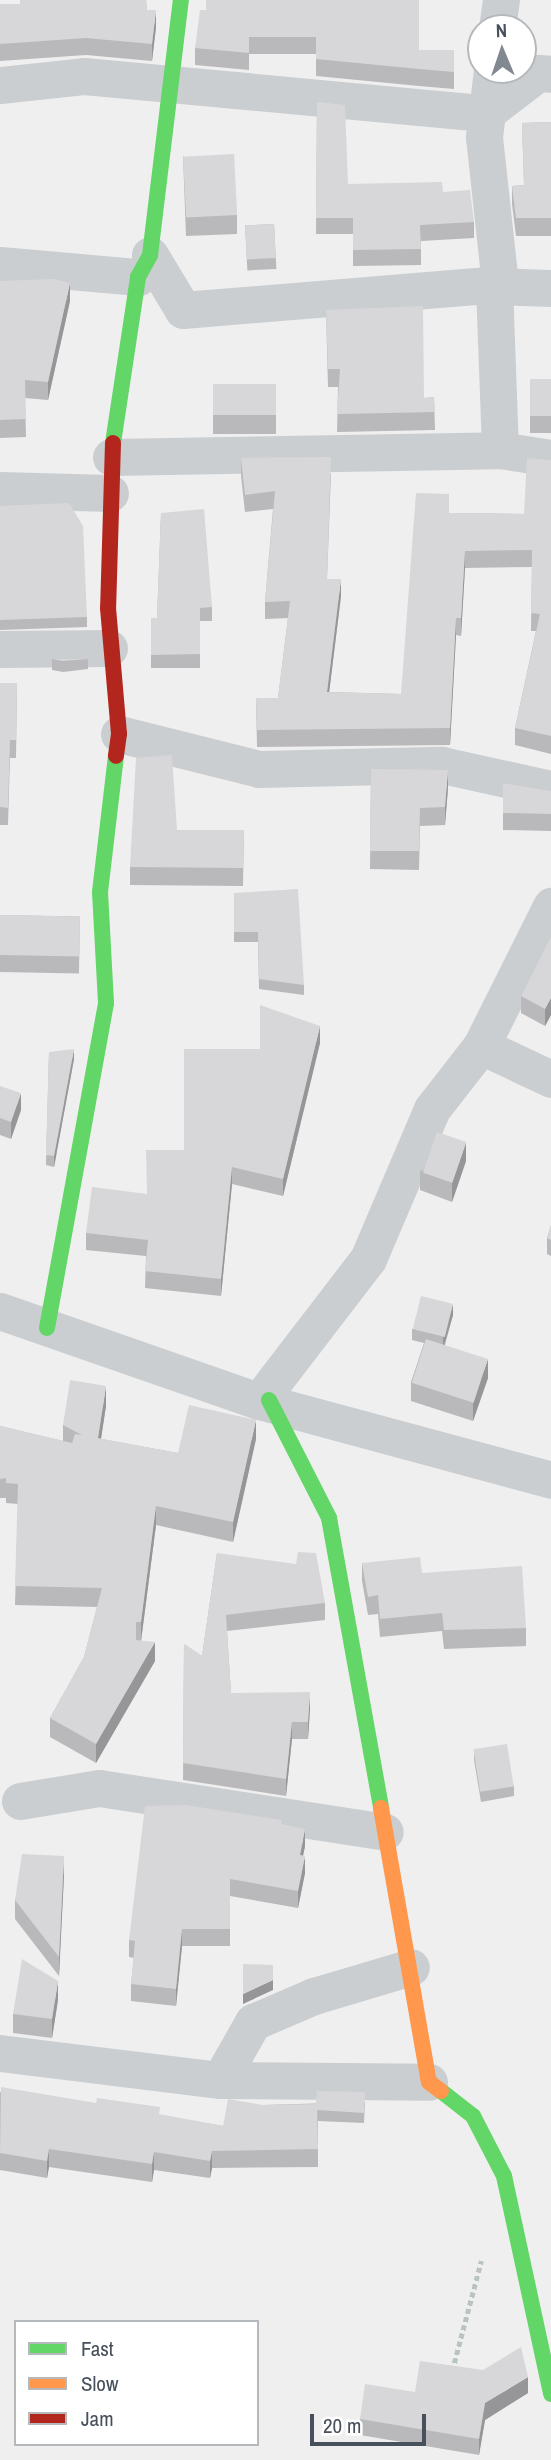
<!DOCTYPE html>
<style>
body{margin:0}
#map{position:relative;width:551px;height:2460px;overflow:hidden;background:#f0efef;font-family:"Archivo Narrow",sans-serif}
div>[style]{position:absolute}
.path>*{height:4.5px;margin-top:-2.25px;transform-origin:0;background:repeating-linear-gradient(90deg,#b9c4c1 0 5px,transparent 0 8.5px)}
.street>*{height:37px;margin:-18.5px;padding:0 18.5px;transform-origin:18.5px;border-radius:18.5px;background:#cbced0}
.fast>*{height:16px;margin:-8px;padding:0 8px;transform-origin:8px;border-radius:8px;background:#63d668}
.slow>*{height:16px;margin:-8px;padding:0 8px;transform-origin:8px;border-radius:8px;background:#ff974d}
.jam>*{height:16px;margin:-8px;padding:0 8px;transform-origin:8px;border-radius:8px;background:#b3261e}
.wall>*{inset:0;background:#b9b9bb;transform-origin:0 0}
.shaded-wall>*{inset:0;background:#969698}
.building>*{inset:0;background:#d7d7d9;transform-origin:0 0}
span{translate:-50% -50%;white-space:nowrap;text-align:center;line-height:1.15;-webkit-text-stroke:5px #fff;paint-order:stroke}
.legend{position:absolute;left:14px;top:2320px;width:245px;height:126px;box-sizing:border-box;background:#fff;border:2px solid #b5b9bd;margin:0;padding:9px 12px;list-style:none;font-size:21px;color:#47505b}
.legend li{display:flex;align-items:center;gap:14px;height:35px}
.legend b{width:35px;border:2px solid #b5b9bd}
.north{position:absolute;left:467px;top:14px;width:70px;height:70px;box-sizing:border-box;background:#fff;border:2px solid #b5b9bd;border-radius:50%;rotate:358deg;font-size:19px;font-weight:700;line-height:28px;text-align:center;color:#47505b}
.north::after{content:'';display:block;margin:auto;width:24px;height:32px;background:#82888f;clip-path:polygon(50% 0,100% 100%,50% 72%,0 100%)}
.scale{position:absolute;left:310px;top:2414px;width:116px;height:32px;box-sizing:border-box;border:4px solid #47505b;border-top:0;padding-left:9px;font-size:21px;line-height:24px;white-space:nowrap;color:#47505b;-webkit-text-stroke:5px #fff;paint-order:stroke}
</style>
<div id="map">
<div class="path">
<div style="left:452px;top:2371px;width:114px;rotate:-75.2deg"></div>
</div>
<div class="street">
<div style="left:497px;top:28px;width:28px;rotate:-82deg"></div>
<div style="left:492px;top:70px;width:67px;rotate:96.8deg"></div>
<div style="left:484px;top:137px;width:148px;rotate:83.8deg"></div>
<div style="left:0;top:85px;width:84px;rotate:-6.1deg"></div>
<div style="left:84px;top:76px;width:404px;rotate:5.3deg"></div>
<div style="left:486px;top:113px;width:66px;rotate:-37.6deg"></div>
<div style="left:538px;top:73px;width:13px;rotate:4deg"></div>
<div style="left:150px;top:255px;width:64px;rotate:59deg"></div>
<div style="left:183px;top:310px;width:318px;rotate:-4.7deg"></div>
<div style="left:0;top:265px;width:139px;rotate:5deg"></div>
<div style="left:494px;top:286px;width:164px;rotate:87.9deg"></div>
<div style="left:494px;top:286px;width:57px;rotate:2deg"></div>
<div style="left:111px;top:457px;width:389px;rotate:-1deg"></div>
<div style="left:500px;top:450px;width:52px;rotate:8.9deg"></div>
<div style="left:0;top:490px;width:110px;rotate:1.6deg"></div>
<div style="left:0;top:649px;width:109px;rotate:-0.5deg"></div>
<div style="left:119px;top:734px;width:144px;rotate:14deg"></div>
<div style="left:259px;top:769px;width:183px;rotate:-1.3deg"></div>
<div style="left:442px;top:765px;width:112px;rotate:12.4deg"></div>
<div style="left:481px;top:1046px;width:77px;rotate:25.2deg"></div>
<div style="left:0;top:1311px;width:274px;rotate:19.2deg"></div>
<div style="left:259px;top:1401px;width:302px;rotate:15.1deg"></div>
<div style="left:259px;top:1401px;width:179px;rotate:-52.5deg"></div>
<div style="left:368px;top:1259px;width:163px;rotate:-66.9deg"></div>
<div style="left:432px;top:1109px;width:80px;rotate:-52.1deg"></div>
<div style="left:481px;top:1046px;width:157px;rotate:-63.4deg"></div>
<div style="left:20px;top:1801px;width:80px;rotate:-9.3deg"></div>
<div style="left:99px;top:1788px;width:289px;rotate:8.7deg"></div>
<div style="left:0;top:2053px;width:222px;rotate:7deg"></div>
<div style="left:220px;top:2080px;width:67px;rotate:-60.4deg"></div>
<div style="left:253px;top:2022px;width:66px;rotate:-23.1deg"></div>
<div style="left:314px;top:1996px;width:101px;rotate:-16.6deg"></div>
<div style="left:220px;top:2080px;width:209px;rotate:0.5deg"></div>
</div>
<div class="fast">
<div style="left:113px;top:443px;width:168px;rotate:-81.4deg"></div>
<div style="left:138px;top:277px;width:25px;rotate:-61deg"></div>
<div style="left:150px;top:255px;width:257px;rotate:-83.1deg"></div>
<div style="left:47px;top:1328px;width:330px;rotate:-79.7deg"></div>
<div style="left:106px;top:1003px;width:111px;rotate:-93.1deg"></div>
<div style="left:100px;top:892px;width:137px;rotate:-83.3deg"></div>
<div style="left:269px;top:1400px;width:132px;rotate:63deg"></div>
<div style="left:329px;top:1518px;width:295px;rotate:79.8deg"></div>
<div style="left:441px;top:2091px;width:41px;rotate:38deg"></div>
<div style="left:473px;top:2116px;width:68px;rotate:62.7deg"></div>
<div style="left:504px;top:2176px;width:223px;rotate:77.8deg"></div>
</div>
<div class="slow">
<div style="left:381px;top:1808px;width:278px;rotate:80.1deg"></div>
<div style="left:429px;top:2082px;width:15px;rotate:37deg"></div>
</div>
<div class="jam">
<div style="left:113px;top:443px;width:165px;rotate:91.7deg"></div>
<div style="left:108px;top:608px;width:126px;rotate:85deg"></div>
<div style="left:119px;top:734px;width:22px;rotate:98deg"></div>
</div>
<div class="wall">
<div style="clip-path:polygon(20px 0,146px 0,147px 10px,156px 27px,152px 61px,86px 55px,0 61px,0 4px,20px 4px)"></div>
<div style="clip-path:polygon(206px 10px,419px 50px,454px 50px,454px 89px,419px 86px,419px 82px,419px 86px,316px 76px,316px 54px,249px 54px,249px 70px,195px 65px,195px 48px)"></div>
<div style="clip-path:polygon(317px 102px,348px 184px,474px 222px,474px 238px,421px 241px,421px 265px,353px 266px,353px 234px,316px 234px)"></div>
<div style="clip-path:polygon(551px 122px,551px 236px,516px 236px,512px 204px,512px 186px,524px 185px,522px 123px)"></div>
<div style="clip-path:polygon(183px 156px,237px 215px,237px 234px,186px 236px)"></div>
<div style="left:274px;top:224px;width:45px;height:29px;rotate:87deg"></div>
<div style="clip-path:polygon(0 281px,70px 301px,48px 400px,25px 398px,26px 437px,0 438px)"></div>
<div style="clip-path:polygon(326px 310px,424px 398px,434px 397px,435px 430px,337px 432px,338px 387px,328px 387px)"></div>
<div style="left:530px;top:379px;width:21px;height:54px"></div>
<div style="left:213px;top:384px;width:63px;height:50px"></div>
<div style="clip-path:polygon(241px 458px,331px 474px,327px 579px,341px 596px,329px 692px,401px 694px,449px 513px,524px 514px,551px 460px,551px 754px,515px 745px,515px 728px,536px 631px,531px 631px,532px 567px,465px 568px,461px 636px,456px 635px,450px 745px,257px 747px,256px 698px,278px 698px,288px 618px,265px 619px,265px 602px,273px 509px,245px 512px,241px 476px)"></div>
<div style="clip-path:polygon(0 506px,87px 617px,87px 627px,0 630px)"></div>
<div style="clip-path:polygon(161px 513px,212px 607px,212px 621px,200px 621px,200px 668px,151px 668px,151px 618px,157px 618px)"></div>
<div style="clip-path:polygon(52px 659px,88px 659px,88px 669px,63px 672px,52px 670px)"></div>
<div style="clip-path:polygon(0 683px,17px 683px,16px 758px,10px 758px,8px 825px,0 825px)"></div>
<div style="clip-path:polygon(371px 769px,448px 788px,445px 825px,420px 826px,419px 870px,370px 869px)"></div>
<div style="clip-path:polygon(503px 783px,551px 791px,551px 831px,503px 830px)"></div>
<div style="clip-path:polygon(177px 830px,244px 830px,243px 886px,130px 885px,130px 867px)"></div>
<div style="clip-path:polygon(234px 893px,304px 985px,304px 995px,259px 989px,258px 942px,234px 942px)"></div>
<div style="left:0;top:915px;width:80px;height:57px;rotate:1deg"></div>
<div style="clip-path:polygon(551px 936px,551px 1015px,545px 1026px,521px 1013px,521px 996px)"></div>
<div style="clip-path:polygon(320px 1043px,283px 1196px,232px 1184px,221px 1296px,145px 1288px,146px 1256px,86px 1250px,86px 1233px,147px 1194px,184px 1150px,260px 1049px)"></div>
<div style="clip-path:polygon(49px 1052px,74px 1059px,54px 1167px,46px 1165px)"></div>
<div style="clip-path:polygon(0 1086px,21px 1110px,11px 1139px,0 1135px)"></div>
<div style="clip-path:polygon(466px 1161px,452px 1202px,420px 1190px,420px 1171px)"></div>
<div style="clip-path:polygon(551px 1225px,551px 1256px,547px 1254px,547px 1238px)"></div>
<div style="clip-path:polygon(453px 1315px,445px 1345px,488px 1378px,473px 1421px,411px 1401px,411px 1382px,424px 1343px,412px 1340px,412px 1329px)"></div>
<div style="clip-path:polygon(106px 1406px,101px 1439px,178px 1453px,256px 1439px,233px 1542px,156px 1525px,141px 1641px,155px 1661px,96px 1763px,50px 1737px,50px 1718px,84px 1657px,97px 1607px,15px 1605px,18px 1504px,6px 1503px,6px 1498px,0 1498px,0 1426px,63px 1441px,63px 1425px)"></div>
<div style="clip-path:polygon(217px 1553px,325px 1603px,325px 1620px,227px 1631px,231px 1693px,310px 1709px,308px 1739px,292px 1739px,286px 1796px,183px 1780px,184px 1644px,202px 1656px)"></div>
<div style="clip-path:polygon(362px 1563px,422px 1573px,526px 1628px,526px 1646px,444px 1649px,442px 1631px,380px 1637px,378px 1614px,368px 1615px,362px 1581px)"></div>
<div style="clip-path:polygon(474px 1750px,514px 1786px,514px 1796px,481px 1802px,474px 1760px)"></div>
<div style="clip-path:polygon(282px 1825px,305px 1846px,303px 1855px,305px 1873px,298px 1908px,230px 1896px,230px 1946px,182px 1946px,176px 2006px,131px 2001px,131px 1984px,134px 1958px,129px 1957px,129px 1940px)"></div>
<div style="clip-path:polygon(64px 1875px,59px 1976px,15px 1919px,15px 1900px)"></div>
<div style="clip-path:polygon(58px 2000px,52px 2038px,13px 2033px,13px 2014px)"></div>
<div style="clip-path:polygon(0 2092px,160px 2115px,223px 2126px,263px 2105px,365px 2102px,364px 2123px,318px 2121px,318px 2167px,212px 2168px,210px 2178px,154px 2170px,152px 2182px,49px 2167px,47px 2178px,0 2170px)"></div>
<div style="clip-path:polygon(415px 2392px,528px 2393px,485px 2420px,479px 2455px,360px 2435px,360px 2419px)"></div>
</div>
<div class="shaded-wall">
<div style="clip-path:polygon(156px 10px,156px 27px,152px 61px,152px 44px)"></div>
<div style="clip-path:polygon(70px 283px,70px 301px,48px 400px,48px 382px)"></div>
<div style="clip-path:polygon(465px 551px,465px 568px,461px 636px,461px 618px)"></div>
<div style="clip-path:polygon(341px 579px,341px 596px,327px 710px,327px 692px)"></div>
<div style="clip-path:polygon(456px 618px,456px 635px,450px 745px,450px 728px)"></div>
<div style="clip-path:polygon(448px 770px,448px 788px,445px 825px,445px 807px)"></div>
<div style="clip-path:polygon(551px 998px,551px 1015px,545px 1026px,545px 1009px)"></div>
<div style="clip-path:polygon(320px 1026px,320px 1043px,283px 1196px,283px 1179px)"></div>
<div style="clip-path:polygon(74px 1049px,74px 1059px,54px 1167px,54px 1156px)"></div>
<div style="clip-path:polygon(21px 1093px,21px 1110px,11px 1139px,11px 1122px)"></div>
<div style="clip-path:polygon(466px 1142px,466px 1161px,452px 1202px,452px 1183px)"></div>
<div style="clip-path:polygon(232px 1167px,232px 1184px,221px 1296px,221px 1279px)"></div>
<div style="clip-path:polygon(453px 1304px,453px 1315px,443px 1349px,443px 1338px)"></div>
<div style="clip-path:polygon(488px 1359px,488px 1378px,473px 1421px,473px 1402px)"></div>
<div style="clip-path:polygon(106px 1386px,106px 1406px,98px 1458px,98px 1438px)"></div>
<div style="clip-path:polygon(256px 1420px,256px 1439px,233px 1542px,233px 1522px)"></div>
<div style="clip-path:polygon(156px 1506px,156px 1525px,141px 1641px,141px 1622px)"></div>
<div style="clip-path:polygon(155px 1642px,155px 1661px,96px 1763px,96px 1744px)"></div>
<div style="clip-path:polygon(310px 1692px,310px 1709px,308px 1739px,308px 1722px)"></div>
<div style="clip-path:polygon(292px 1722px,292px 1739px,286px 1796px,286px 1779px)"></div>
<div style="clip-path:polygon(305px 1829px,305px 1846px,300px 1872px,300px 1855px)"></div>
<div style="clip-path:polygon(64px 1856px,64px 1875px,59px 1976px,59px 1957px)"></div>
<div style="clip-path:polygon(305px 1856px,305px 1873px,298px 1908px,298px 1891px)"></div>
<div style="clip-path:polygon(182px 1929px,182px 1946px,176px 2006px,176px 1989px)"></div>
<div style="clip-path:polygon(273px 1980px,273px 1990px,243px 2004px,243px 1994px)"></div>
<div style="clip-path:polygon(58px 1981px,58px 2000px,52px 2038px,52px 2019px)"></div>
<div style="clip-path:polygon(49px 2149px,49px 2167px,47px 2178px,47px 2161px)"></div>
<div style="clip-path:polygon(212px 2151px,212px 2168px,210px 2178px,210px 2161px)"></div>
<div style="clip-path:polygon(154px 2152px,154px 2170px,152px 2182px,152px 2164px)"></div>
<div style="clip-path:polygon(528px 2377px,528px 2393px,485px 2420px,479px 2455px,479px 2439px,485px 2403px)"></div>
</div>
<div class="building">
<div style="clip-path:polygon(20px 0,146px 0,147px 10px,156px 10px,152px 44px,86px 38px,0 44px,0 4px,20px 4px)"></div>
<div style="clip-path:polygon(206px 0,419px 0,419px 50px,454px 50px,454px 72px,419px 69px,419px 59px,419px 69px,316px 59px,316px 37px,249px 37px,249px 53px,195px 48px,200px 10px,206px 10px)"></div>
<div style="clip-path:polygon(317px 102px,345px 105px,348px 184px,442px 182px,443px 192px,470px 190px,474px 222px,420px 225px,421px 249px,353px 250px,353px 218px,316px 218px)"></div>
<div style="clip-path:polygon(551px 122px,551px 218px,516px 218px,512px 186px,524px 185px,522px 123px)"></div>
<div style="left:234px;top:154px;width:61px;height:51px;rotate:87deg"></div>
<div style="left:274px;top:224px;width:34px;height:29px;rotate:87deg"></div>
<div style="clip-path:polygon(53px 279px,70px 283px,48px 382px,25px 380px,26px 419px,0 420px,0 281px)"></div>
<div style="clip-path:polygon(423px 306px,424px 398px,434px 397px,435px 412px,337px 414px,340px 369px,328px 369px,326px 310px)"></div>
<div style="left:530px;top:379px;width:21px;height:37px"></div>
<div style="left:213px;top:384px;width:63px;height:31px"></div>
<div style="clip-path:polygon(331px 457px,327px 579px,341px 579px,327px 692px,401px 694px,416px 493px,449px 494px,449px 513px,524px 514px,527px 458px,551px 460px,551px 736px,515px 728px,540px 614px,531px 613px,532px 550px,465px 551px,461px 618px,456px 618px,450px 728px,257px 730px,256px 698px,278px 698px,290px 601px,265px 602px,275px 491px,245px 495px,241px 458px)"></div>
<div style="clip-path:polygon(69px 503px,83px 526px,87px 617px,0 620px,0 506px)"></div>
<div style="clip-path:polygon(204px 509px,212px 607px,200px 608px,200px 654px,151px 655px,151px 618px,157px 618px,161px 513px)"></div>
<div style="clip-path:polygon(52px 659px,88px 659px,63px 661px)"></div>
<div style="clip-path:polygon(0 683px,17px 683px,16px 740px,10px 740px,8px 808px,0 807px)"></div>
<div style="clip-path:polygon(172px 755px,177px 830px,244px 830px,243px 868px,130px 867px,136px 758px)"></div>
<div style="clip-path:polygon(371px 769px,448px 770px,445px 807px,420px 808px,419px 851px,370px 851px)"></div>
<div style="clip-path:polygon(503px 783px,551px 791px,551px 814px,503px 813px)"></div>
<div style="clip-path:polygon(298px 889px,304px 985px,259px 979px,258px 932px,234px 932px,234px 893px)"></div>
<div style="left:0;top:915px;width:80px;height:40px;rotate:1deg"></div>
<div style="clip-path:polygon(551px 936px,551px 998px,545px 1009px,521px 996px)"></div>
<div style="clip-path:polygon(260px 1005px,320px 1026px,283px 1179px,232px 1167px,221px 1279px,145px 1271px,148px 1240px,86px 1233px,92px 1187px,147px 1194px,146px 1150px,184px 1150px,184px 1049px,260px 1049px)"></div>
<div style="clip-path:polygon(74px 1049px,54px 1156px,46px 1155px,49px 1052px)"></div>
<div style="clip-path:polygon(0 1086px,21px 1093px,11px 1122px,0 1118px)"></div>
<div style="left:437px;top:1132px;width:31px;height:43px;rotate:19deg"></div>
<div style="clip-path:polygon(551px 1225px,551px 1240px,547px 1238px)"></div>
<div style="left:421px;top:1296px;width:33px;height:34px;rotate:14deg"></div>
<div style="left:426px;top:1339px;width:65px;height:46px;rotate:18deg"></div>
<div style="clip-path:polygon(70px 1380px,106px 1386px,98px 1438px,178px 1453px,189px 1405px,256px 1420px,233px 1522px,156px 1506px,141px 1622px,136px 1622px,136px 1640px,155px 1642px,96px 1744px,50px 1718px,84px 1657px,102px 1588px,15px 1586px,18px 1484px,6px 1483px,6px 1478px,0 1479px,0 1426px,72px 1443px,75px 1434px,82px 1435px,63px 1425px)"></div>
<div style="clip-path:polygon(298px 1552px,316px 1553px,325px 1603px,226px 1615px,231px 1693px,310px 1692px,308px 1722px,292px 1722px,286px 1779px,183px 1763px,184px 1644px,202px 1656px,217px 1553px,296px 1564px)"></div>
<div style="clip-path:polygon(420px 1557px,422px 1573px,522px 1566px,526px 1628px,444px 1630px,442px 1613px,380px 1619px,378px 1595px,368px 1597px,362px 1563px)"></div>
<div style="left:507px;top:1744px;width:43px;height:34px;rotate:81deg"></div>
<div style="clip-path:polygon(185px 1805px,282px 1820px,281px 1824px,305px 1829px,300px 1855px,305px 1856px,298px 1891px,230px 1879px,230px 1929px,182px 1929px,176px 1989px,131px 1984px,135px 1941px,129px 1940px,145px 1806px)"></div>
<div style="clip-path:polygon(22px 1854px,64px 1856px,59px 1957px,15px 1900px)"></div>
<div style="clip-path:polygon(22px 1959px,58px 1981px,52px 2019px,13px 2014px)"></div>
<div style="clip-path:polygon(243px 1964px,273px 1965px,273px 1980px,243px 1994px)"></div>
<div style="clip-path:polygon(1px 2087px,96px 2103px,97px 2098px,160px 2107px,159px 2114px,223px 2126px,228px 2099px,263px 2105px,317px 2104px,318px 2149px,212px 2151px,210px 2161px,154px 2152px,152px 2164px,49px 2149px,47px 2161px,0 2153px)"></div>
<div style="clip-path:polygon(317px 2091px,365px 2092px,364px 2113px,317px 2110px,317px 2104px,316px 2104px)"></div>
<div style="clip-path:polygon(521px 2347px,528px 2377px,485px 2403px,479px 2439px,360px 2419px,365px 2384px,415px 2392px,420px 2361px,483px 2370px)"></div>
</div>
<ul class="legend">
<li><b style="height:9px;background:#63d668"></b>Fast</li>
<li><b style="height:9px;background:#ff974d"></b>Slow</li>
<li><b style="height:9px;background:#b3261e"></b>Jam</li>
</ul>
<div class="north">N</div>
<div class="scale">20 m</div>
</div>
